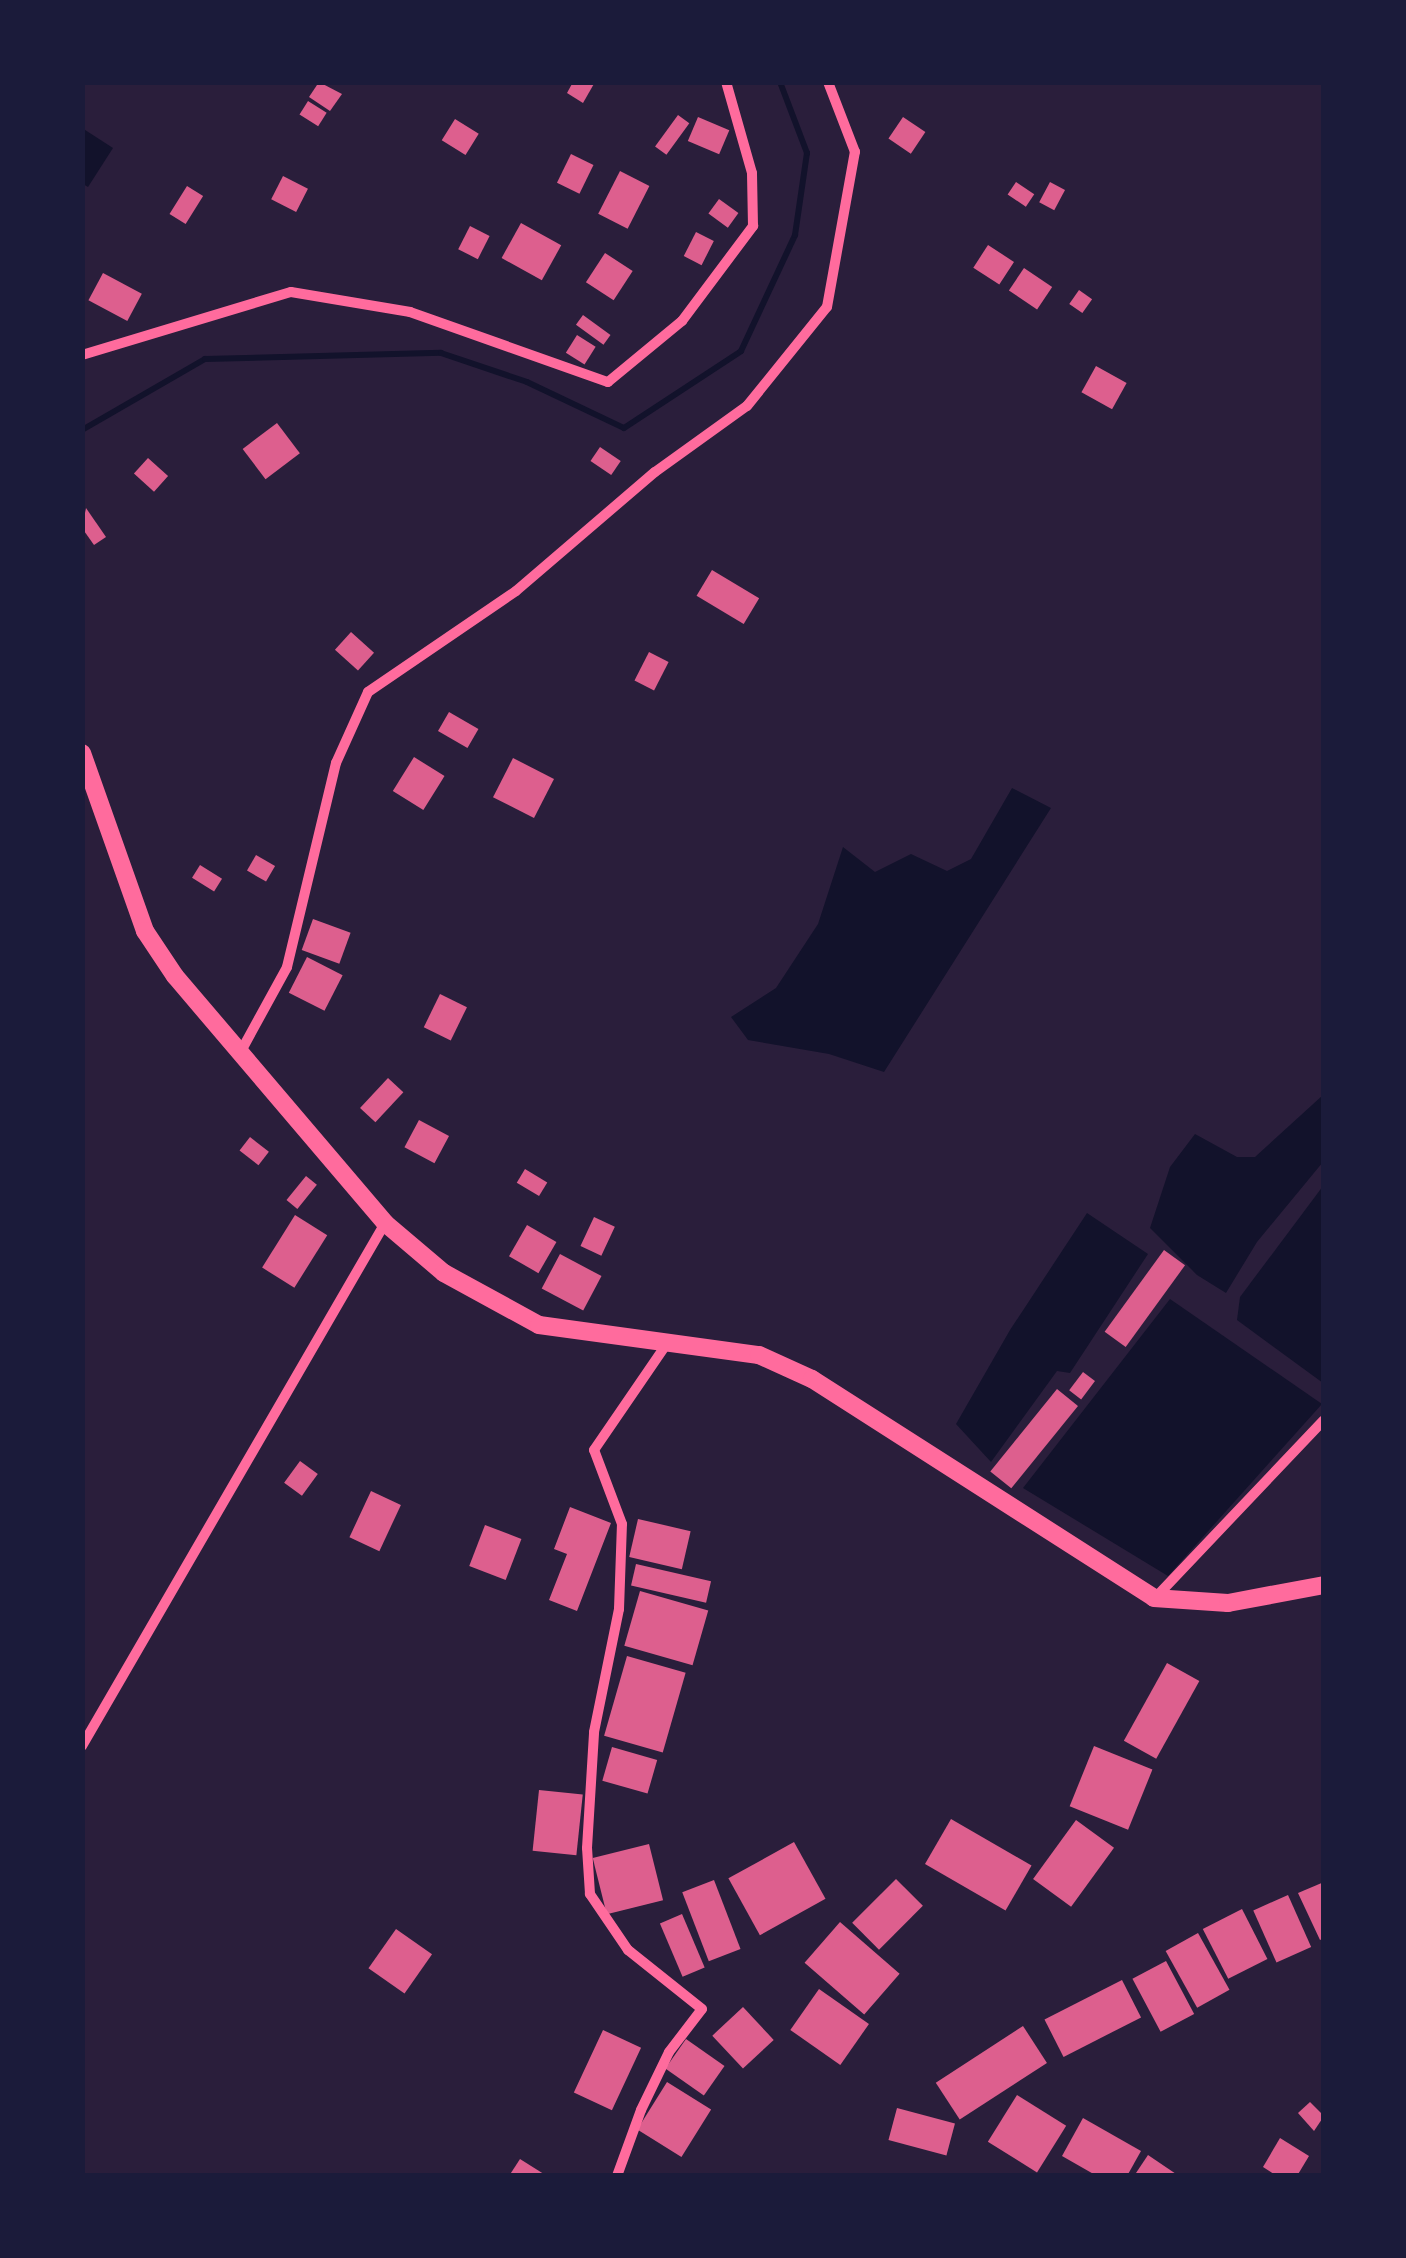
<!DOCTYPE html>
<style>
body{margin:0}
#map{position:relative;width:1406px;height:2258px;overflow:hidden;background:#1b1b3a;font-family:Roboto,sans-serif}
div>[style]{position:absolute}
.green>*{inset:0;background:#2a1e3b;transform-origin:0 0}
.water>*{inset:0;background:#12122b}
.stream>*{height:6px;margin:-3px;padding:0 3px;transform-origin:3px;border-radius:3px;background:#12122b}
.building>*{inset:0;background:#dd5f8e;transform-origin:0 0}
.minor>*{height:10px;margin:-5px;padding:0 5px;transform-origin:5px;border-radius:5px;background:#ff6b9d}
.trunk>*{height:18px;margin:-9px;padding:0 9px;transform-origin:9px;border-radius:9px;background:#ff6b9d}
span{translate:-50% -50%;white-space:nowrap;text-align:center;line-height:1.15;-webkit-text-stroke:8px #1b1b3a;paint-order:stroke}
.frame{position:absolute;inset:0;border:85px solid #1b1b3a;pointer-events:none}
</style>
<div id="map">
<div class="green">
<div style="left:83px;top:83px;width:1240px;height:2092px"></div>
</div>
<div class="water">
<div style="clip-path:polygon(82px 128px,113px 148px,88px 187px,83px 184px)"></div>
<div style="clip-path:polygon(1012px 788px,1051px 808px,884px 1072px,829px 1054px,748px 1040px,731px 1017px,776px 988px,818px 924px,843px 847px,875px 872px,911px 854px,947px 871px,971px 859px)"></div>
<div style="clip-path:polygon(1323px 1095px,1323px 1162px,1257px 1242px,1226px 1293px,1197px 1275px,1150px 1228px,1170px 1167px,1195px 1134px,1237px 1157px,1255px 1157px)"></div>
<div style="clip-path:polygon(1323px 1186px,1323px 1383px,1237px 1320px,1240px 1297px)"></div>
<div style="clip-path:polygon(1087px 1213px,1148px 1254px,1070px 1373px,1057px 1371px,991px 1462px,956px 1424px,1010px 1330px)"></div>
<div style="clip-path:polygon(1170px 1299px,1322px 1404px,1168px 1576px,1023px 1488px)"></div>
</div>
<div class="stream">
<div style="left:82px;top:430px;width:142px;rotate:-30deg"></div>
<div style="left:205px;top:359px;width:236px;rotate:-1.5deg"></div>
<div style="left:441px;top:353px;width:91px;rotate:18.6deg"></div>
<div style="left:527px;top:382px;width:107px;rotate:25.4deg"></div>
<div style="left:624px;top:428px;width:140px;rotate:-33.3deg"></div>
<div style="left:741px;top:351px;width:128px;rotate:-65deg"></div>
<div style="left:795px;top:235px;width:83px;rotate:-81.7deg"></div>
<div style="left:807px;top:153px;width:76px;rotate:-110.8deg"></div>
</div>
<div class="building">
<div style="clip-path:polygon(319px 82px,342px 94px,330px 111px,309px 97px)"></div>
<div style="clip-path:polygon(573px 82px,595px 82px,583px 103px,567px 93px)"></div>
<div style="left:308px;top:101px;width:22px;height:16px;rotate:32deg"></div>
<div style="left:678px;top:115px;width:14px;height:39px;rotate:36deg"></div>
<div style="left:698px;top:117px;width:34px;height:26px;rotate:23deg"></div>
<div style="left:903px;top:117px;width:27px;height:26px;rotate:34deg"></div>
<div style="left:455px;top:119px;width:28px;height:25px;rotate:32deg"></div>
<div style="left:571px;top:154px;width:25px;height:32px;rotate:26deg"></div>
<div style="left:620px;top:171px;width:33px;height:48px;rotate:27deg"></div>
<div style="left:283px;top:176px;width:28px;height:26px;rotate:27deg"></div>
<div style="left:1016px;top:182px;width:22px;height:15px;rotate:34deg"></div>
<div style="left:1050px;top:182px;width:17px;height:23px;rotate:28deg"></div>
<div style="left:187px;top:186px;width:19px;height:33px;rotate:32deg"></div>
<div style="left:719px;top:199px;width:24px;height:18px;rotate:36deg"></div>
<div style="left:521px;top:223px;width:46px;height:40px;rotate:29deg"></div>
<div style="left:470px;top:226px;width:22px;height:26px;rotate:27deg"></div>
<div style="left:696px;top:232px;width:20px;height:27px;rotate:27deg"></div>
<div style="left:988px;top:245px;width:31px;height:27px;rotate:33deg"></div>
<div style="left:605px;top:253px;width:33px;height:35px;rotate:33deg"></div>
<div style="left:1024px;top:268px;width:34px;height:27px;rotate:34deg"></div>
<div style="left:103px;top:273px;width:44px;height:31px;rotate:28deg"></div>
<div style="left:1079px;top:290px;width:16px;height:17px;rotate:35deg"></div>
<div style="left:583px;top:315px;width:34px;height:12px;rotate:36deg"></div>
<div style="left:577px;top:335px;width:22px;height:21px;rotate:32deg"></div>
<div style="left:1096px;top:366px;width:35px;height:30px;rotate:29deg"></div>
<div style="left:277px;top:423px;width:38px;height:43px;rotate:53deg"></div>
<div style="left:600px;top:447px;width:25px;height:17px;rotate:34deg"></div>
<div style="left:148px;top:458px;width:27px;height:21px;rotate:42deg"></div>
<div style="clip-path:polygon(86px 508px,106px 537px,94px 545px,82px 528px)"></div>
<div style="left:712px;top:570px;width:55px;height:30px;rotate:31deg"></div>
<div style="left:351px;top:632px;width:31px;height:24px;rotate:42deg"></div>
<div style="left:649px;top:652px;width:22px;height:32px;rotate:27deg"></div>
<div style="left:449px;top:712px;width:34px;height:22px;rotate:30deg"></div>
<div style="left:414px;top:757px;width:36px;height:40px;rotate:32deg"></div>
<div style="left:513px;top:758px;width:46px;height:44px;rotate:27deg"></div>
<div style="left:256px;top:855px;width:22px;height:18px;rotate:30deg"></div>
<div style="left:200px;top:865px;width:26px;height:15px;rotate:32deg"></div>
<div style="left:313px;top:919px;width:40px;height:33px;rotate:20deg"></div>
<div style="left:307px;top:957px;width:40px;height:40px;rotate:27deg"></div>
<div style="left:440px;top:994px;width:30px;height:37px;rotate:26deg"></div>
<div style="left:388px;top:1078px;width:21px;height:41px;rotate:43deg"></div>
<div style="left:419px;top:1120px;width:34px;height:31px;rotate:28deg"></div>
<div style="left:250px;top:1137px;width:24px;height:17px;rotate:38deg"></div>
<div style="left:525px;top:1169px;width:26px;height:16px;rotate:31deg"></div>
<div style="left:306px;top:1176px;width:14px;height:31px;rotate:39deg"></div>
<div style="left:295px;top:1215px;width:38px;height:62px;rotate:32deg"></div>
<div style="left:594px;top:1217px;width:23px;height:32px;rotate:25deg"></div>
<div style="left:527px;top:1225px;width:34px;height:36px;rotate:30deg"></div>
<div style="left:1164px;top:1250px;width:26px;height:101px;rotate:36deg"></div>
<div style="left:560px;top:1254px;width:47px;height:39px;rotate:28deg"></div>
<div style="left:1083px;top:1372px;width:15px;height:23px;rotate:37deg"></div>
<div style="left:1057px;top:1389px;width:27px;height:106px;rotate:39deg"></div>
<div style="left:300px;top:1461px;width:22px;height:27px;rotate:36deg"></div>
<div style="left:371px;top:1491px;width:33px;height:51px;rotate:25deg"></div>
<div style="clip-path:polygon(570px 1507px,611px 1523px,577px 1611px,549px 1600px,567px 1554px,554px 1549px)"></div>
<div style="left:638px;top:1519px;width:54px;height:39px;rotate:13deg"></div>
<div style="left:485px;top:1525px;width:39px;height:44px;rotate:21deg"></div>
<div style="left:636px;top:1564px;width:77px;height:22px;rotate:13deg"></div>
<div style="left:640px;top:1591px;width:71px;height:57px;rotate:16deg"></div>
<div style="left:627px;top:1656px;width:61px;height:83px;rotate:16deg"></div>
<div style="left:1167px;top:1663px;width:37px;height:89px;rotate:29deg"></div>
<div style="left:1094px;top:1746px;width:63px;height:65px;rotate:22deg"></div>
<div style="left:612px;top:1747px;width:47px;height:35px;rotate:16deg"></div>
<div style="left:539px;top:1790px;width:44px;height:61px;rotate:6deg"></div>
<div style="left:951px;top:1819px;width:93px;height:52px;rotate:30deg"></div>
<div style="left:1076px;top:1820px;width:47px;height:73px;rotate:36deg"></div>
<div style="left:794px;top:1842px;width:65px;height:75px;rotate:61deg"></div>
<div style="left:649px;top:1844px;width:58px;height:58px;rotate:76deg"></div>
<div style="left:896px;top:1879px;width:38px;height:62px;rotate:45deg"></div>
<div style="left:714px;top:1880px;width:74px;height:34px;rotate:69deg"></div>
<div style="clip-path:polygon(1324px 1882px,1324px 1938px,1320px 1940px,1298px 1893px)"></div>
<div style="left:1288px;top:1895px;width:57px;height:38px;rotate:66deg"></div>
<div style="left:1242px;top:1909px;width:56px;height:44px;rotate:63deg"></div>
<div style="left:682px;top:1914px;width:58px;height:24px;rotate:67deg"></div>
<div style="left:840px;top:1922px;width:79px;height:54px;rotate:41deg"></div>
<div style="left:396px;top:1929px;width:44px;height:48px;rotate:35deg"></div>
<div style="left:1198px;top:1933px;width:65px;height:37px;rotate:61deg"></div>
<div style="left:1166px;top:1961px;width:60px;height:38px;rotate:62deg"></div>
<div style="left:1122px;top:1980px;width:42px;height:87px;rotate:63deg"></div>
<div style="left:819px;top:1989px;width:61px;height:50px;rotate:35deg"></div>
<div style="left:743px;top:2007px;width:45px;height:42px;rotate:47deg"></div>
<div style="left:1023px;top:2026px;width:44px;height:104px;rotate:57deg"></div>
<div style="left:603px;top:2030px;width:42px;height:69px;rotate:25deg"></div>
<div style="left:686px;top:2039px;width:47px;height:36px;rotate:35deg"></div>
<div style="left:667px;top:2082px;width:52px;height:56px;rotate:32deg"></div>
<div style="left:1017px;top:2095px;width:58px;height:55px;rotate:32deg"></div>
<div style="clip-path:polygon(1310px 2102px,1324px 2116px,1314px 2131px,1298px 2113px)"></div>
<div style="left:897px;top:2108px;width:60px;height:33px;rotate:15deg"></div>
<div style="clip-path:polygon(1083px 2118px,1141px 2151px,1127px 2176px,1097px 2176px,1062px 2156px)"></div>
<div style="clip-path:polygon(1280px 2138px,1309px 2156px,1297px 2176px,1277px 2176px,1263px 2167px)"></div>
<div style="clip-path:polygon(1148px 2155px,1179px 2176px,1134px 2176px)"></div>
<div style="clip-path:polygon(520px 2159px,547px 2176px,509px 2176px)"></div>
</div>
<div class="minor">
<div style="left:82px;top:355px;width:218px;rotate:-16.8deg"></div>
<div style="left:291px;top:292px;width:121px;rotate:9.5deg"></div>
<div style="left:410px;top:312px;width:210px;rotate:19.5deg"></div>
<div style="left:608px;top:382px;width:96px;rotate:-39.5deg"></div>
<div style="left:682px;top:321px;width:119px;rotate:-53.2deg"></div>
<div style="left:753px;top:226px;width:53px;rotate:-91.1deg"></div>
<div style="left:752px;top:173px;width:95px;rotate:-105.9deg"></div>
<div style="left:240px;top:1053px;width:98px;rotate:-61.3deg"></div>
<div style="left:287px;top:967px;width:210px;rotate:-76.5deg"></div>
<div style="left:336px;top:763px;width:78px;rotate:-65.7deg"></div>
<div style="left:368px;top:692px;width:179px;rotate:-34.3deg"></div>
<div style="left:516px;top:591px;width:183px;rotate:-40.6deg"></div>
<div style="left:655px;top:472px;width:113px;rotate:-35.7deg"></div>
<div style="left:747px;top:406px;width:127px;rotate:-51.1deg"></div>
<div style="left:827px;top:307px;width:158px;rotate:-79.8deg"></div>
<div style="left:855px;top:152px;width:75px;rotate:-111.1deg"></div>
<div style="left:1155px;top:1598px;width:245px;rotate:-46.5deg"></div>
<div style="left:82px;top:1746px;width:604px;rotate:-59.91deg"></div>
<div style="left:617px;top:2176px;width:70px;rotate:-70deg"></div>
<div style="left:641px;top:2110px;width:64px;rotate:-64.2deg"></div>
<div style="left:669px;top:2052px;width:54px;rotate:-52.5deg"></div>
<div style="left:702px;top:2009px;width:95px;rotate:-141.4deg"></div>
<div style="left:628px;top:1950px;width:68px;rotate:-124.2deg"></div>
<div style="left:590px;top:1894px;width:46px;rotate:-93.7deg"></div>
<div style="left:587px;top:1848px;width:116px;rotate:-86.5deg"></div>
<div style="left:594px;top:1732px;width:126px;rotate:-78.5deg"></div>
<div style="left:619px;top:1609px;width:85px;rotate:-88deg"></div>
<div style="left:622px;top:1524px;width:79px;rotate:-110.7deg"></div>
<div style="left:594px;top:1450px;width:127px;rotate:-55.6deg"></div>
</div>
<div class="trunk">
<div style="left:82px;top:753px;width:189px;rotate:70.5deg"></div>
<div style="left:145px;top:931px;width:54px;rotate:56.3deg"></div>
<div style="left:175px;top:976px;width:324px;rotate:49.6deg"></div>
<div style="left:385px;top:1223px;width:77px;rotate:40.3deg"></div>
<div style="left:444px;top:1273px;width:108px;rotate:28.7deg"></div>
<div style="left:539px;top:1325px;width:222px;rotate:7.8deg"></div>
<div style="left:759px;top:1355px;width:58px;rotate:24.4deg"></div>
<div style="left:812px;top:1379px;width:406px;rotate:32.6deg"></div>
<div style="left:1154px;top:1598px;width:74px;rotate:3.9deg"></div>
<div style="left:1228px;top:1603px;width:98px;rotate:-10.6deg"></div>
</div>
<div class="frame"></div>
</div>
